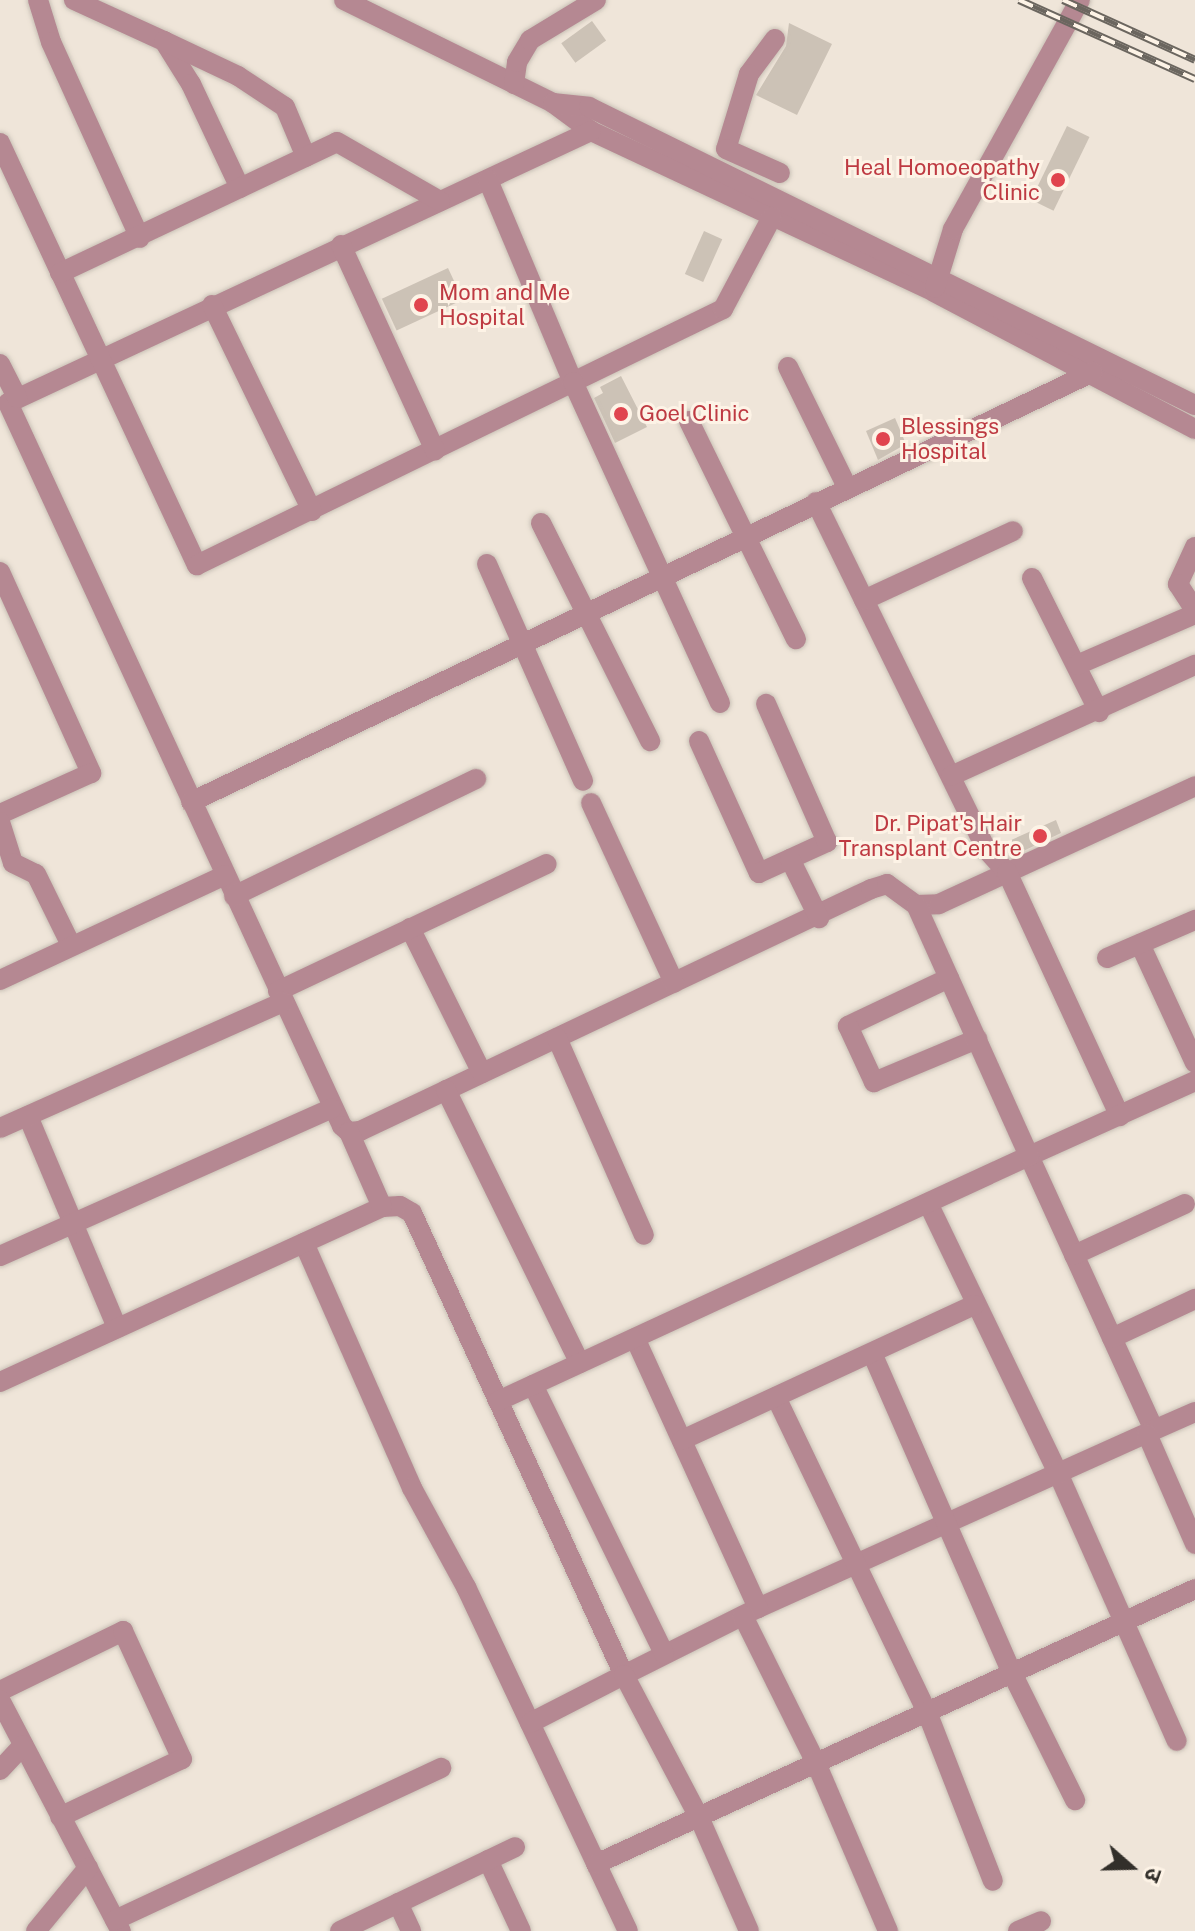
<!DOCTYPE html>
<meta charset="utf-8">
<style>
body{margin:0}
#map{position:relative;width:1195px;height:1931px;overflow:hidden;background:#efe5d9;font-family:"Public Sans","Noto Sans Devanagari",sans-serif}
div>[style]{position:absolute}
.building>*{inset:0;background:#ccc2b6;transform-origin:0 0}
.roads{filter:drop-shadow(0 0 2px #c9c1b6) drop-shadow(0 0 2px #c9c1b6)}
.minor>*{height:20px;margin:-10px;padding:0 10px;transform-origin:10px;border-radius:10px;background:#b58892}
.rail>*{height:8px;margin-top:-4px;transform-origin:0;background:repeating-linear-gradient(90deg,#fdf3e6 0 15px,#6b665f 0 30px);box-sizing:border-box;border-block:2px solid #6b665f}
.dots>*{width:22px;height:22px;translate:-50% -50%;box-sizing:border-box;border:4px solid #fdf3e6;border-radius:50%}
span{translate:-50% -50%;white-space:nowrap;text-align:center;line-height:1.15;-webkit-text-stroke:6px #fdf3e6;paint-order:stroke}
.health-label{font-size:22px;color:#be3a42}
.right{translate:-100% -50%;text-align:right}
.left{translate:0 -50%;text-align:left}
.north{position:absolute;left:1091px;top:1827px;width:80px;height:80px;-webkit-text-stroke:6px #fdf3e6;paint-order:stroke;rotate:110deg;font-size:22px;font-weight:700;line-height:32px;text-align:center;color:#322f2a}
.north::after{content:'';display:block;margin:auto;width:28px;height:36px;background:#322f2a;clip-path:polygon(50% 0,100% 100%,50% 72%,0 100%)}
</style>
<div id="map">
<div class="building">
<div style="left:592px;top:21px;width:24px;height:38px;rotate:54deg"></div>
<div style="clip-path:polygon(789px 23px,832px 44px,797px 115px,756px 95px,786px 46px)"></div>
<div style="left:1067px;top:126px;width:25px;height:82px;rotate:26deg"></div>
<div style="left:704px;top:231px;width:20px;height:47px;rotate:24deg"></div>
<div style="left:448px;top:268px;width:35px;height:73px;rotate:65deg"></div>
<div style="clip-path:polygon(621px 376px,647px 427px,615px 443px,594px 398px,603px 393px,600px 387px)"></div>
<div style="clip-path:polygon(895px 418px,906px 444px,878px 460px,866px 431px)"></div>
<div style="clip-path:polygon(1056px 820px,1061px 833px,1011px 857px,1000px 845px)"></div>
</div>
<div class="roads">
<div class="minor">
<div style="left:38px;top:0;width:44px;rotate:72.8deg"></div>
<div style="left:51px;top:42px;width:215px;rotate:65.6deg"></div>
<div style="left:74px;top:0;width:99px;rotate:24.5deg"></div>
<div style="left:164px;top:41px;width:51px;rotate:57.9deg"></div>
<div style="left:191px;top:84px;width:115px;rotate:64.8deg"></div>
<div style="left:344px;top:0;width:233px;rotate:26.2deg"></div>
<div style="left:553px;top:103px;width:47px;rotate:36.4deg"></div>
<div style="left:591px;top:131px;width:379px;rotate:25.1deg"></div>
<div style="left:934px;top:292px;width:295px;rotate:27.7deg"></div>
<div style="left:775px;top:39px;width:44px;rotate:126.6deg"></div>
<div style="left:749px;top:74px;width:78px;rotate:107deg"></div>
<div style="left:726px;top:149px;width:59px;rotate:24deg"></div>
<div style="left:164px;top:41px;width:82px;rotate:25.3deg"></div>
<div style="left:238px;top:76px;width:56px;rotate:33.4deg"></div>
<div style="left:285px;top:107px;width:54px;rotate:67.2deg"></div>
<div style="left:514px;top:84px;width:22px;rotate:-82deg"></div>
<div style="left:517px;top:62px;width:26px;rotate:-59deg"></div>
<div style="left:530px;top:40px;width:77px;rotate:-31.2deg"></div>
<div style="left:553px;top:103px;width:36px;rotate:6deg"></div>
<div style="left:589px;top:107px;width:675px;rotate:26.19deg"></div>
<div style="left:591px;top:131px;width:643px;rotate:154.99deg"></div>
<div style="left:8px;top:403px;width:796px;rotate:65.2deg"></div>
<div style="left:342px;top:1126px;width:9px;rotate:41deg"></div>
<div style="left:349px;top:1132px;width:11px;rotate:-5deg"></div>
<div style="left:360px;top:1131px;width:565px;rotate:-25.34deg"></div>
<div style="left:871px;top:889px;width:17px;rotate:-17deg"></div>
<div style="left:887px;top:884px;width:36px;rotate:36deg"></div>
<div style="left:916px;top:905px;width:23px;rotate:-2deg"></div>
<div style="left:939px;top:904px;width:282px;rotate:-24.7deg"></div>
<div style="left:0;top:143px;width:466px;rotate:65deg"></div>
<div style="left:197px;top:565px;width:585px;rotate:-25.95deg"></div>
<div style="left:723px;top:309px;width:104px;rotate:-62deg"></div>
<div style="left:488px;top:180px;width:219px;rotate:67.2deg"></div>
<div style="left:573px;top:382px;width:353px;rotate:65.4deg"></div>
<div style="left:341px;top:245px;width:226px;rotate:65.4deg"></div>
<div style="left:60px;top:273px;width:306px;rotate:-25.3deg"></div>
<div style="left:337px;top:142px;width:119px;rotate:29.8deg"></div>
<div style="left:935px;top:288px;width:62px;rotate:-73deg"></div>
<div style="left:953px;top:229px;width:262px;rotate:-61deg"></div>
<div style="left:212px;top:305px;width:229px;rotate:64.1deg"></div>
<div style="left:0;top:364px;width:38px;rotate:63deg"></div>
<div style="left:788px;top:367px;width:134px;rotate:63.8deg"></div>
<div style="left:689px;top:421px;width:243px;rotate:63.9deg"></div>
<div style="left:816px;top:502px;width:386px;rotate:63.9deg"></div>
<div style="left:986px;top:849px;width:31px;rotate:48deg"></div>
<div style="left:1007px;top:872px;width:269px;rotate:65.2deg"></div>
<div style="left:541px;top:523px;width:244px;rotate:63.4deg"></div>
<div style="left:1195px;top:547px;width:41px;rotate:114.7deg"></div>
<div style="left:1178px;top:584px;width:31px;rotate:57deg"></div>
<div style="left:487px;top:564px;width:237px;rotate:66.1deg"></div>
<div style="left:0;top:572px;width:221px;rotate:65.6deg"></div>
<div style="left:91px;top:773px;width:100px;rotate:155.7deg"></div>
<div style="left:1032px;top:578px;width:150px;rotate:63.4deg"></div>
<div style="left:864px;top:600px;width:164px;rotate:-24.8deg"></div>
<div style="left:1077px;top:665px;width:129px;rotate:-23.4deg"></div>
<div style="left:699px;top:741px;width:145px;rotate:65.6deg"></div>
<div style="left:759px;top:873px;width:75px;rotate:-24.5deg"></div>
<div style="left:827px;top:842px;width:151px;rotate:-113.8deg"></div>
<div style="left:951px;top:776px;width:268px;rotate:-24.5deg"></div>
<div style="left:191px;top:802px;width:999px;rotate:-25.49deg"></div>
<div style="left:591px;top:803px;width:198px;rotate:65.2deg"></div>
<div style="left:0;top:822px;width:43px;rotate:72.4deg"></div>
<div style="left:13px;top:863px;width:25px;rotate:26deg"></div>
<div style="left:36px;top:874px;width:79px;rotate:63.8deg"></div>
<div style="left:790px;top:859px;width:66px;rotate:63.8deg"></div>
<div style="left:234px;top:896px;width:269px;rotate:-25.8deg"></div>
<div style="left:410px;top:928px;width:162px;rotate:63.6deg"></div>
<div style="left:1140px;top:944px;width:131px;rotate:65.2deg"></div>
<div style="left:1107px;top:958px;width:96px;rotate:-23.4deg"></div>
<div style="left:949px;top:978px;width:112px;rotate:154.6deg"></div>
<div style="left:848px;top:1026px;width:62px;rotate:65.1deg"></div>
<div style="left:874px;top:1082px;width:112px;rotate:-22.7deg"></div>
<div style="left:0;top:980px;width:248px;rotate:-25deg"></div>
<div style="left:278px;top:991px;width:297px;rotate:-25.3deg"></div>
<div style="left:557px;top:1038px;width:215px;rotate:66.2deg"></div>
<div style="left:446px;top:1090px;width:304px;rotate:63.9deg"></div>
<div style="left:28px;top:1116px;width:230px;rotate:67.2deg"></div>
<div style="left:0;top:1128px;width:310px;rotate:-24deg"></div>
<div style="left:928px;top:1203px;width:300px;rotate:64.3deg"></div>
<div style="left:1058px;top:1473px;width:293px;rotate:66.1deg"></div>
<div style="left:382px;top:1207px;width:18px;rotate:-3deg"></div>
<div style="left:400px;top:1206px;width:14px;rotate:30deg"></div>
<div style="left:412px;top:1213px;width:508px;rotate:65.35deg"></div>
<div style="left:624px;top:1675px;width:150px;rotate:-26.6deg"></div>
<div style="left:758px;top:1608px;width:434px;rotate:-24.2deg"></div>
<div style="left:1154px;top:1430px;width:301px;rotate:-114.5deg"></div>
<div style="left:1029px;top:1156px;width:182px;rotate:-24.3deg"></div>
<div style="left:304px;top:1243px;width:268px;rotate:66.2deg"></div>
<div style="left:412px;top:1488px;width:113px;rotate:61.4deg"></div>
<div style="left:466px;top:1587px;width:380px;rotate:64.8deg"></div>
<div style="left:1074px;top:1255px;width:122px;rotate:-24.7deg"></div>
<div style="left:0;top:1256px;width:363px;rotate:-24deg"></div>
<div style="left:635px;top:1338px;width:297px;rotate:65.5deg"></div>
<div style="left:1112px;top:1338px;width:92px;rotate:-25.2deg"></div>
<div style="left:872px;top:1353px;width:349px;rotate:66.4deg"></div>
<div style="left:1012px;top:1673px;width:142px;rotate:63.6deg"></div>
<div style="left:0;top:1382px;width:420px;rotate:-24.6deg"></div>
<div style="left:382px;top:1207px;width:82px;rotate:-113.7deg"></div>
<div style="left:533px;top:1385px;width:299px;rotate:64deg"></div>
<div style="left:776px;top:1397px;width:349px;rotate:64.4deg"></div>
<div style="left:927px;top:1712px;width:181px;rotate:68.7deg"></div>
<div style="left:498px;top:1401px;width:585px;rotate:-24.77deg"></div>
<div style="left:1029px;top:1156px;width:275px;rotate:-114.2deg"></div>
<div style="left:1154px;top:1430px;width:45px;rotate:-23.7deg"></div>
<div style="left:1147px;top:1434px;width:120px;rotate:66.4deg"></div>
<div style="left:682px;top:1440px;width:322px;rotate:-24.8deg"></div>
<div style="left:743px;top:1616px;width:164px;rotate:63.6deg"></div>
<div style="left:816px;top:1763px;width:183px;rotate:66.8deg"></div>
<div style="left:0;top:1691px;width:137px;rotate:-26deg"></div>
<div style="left:123px;top:1631px;width:141px;rotate:65.3deg"></div>
<div style="left:182px;top:1759px;width:135px;rotate:154.6deg"></div>
<div style="left:0;top:1700px;width:261px;rotate:62.4deg"></div>
<div style="left:530px;top:1723px;width:106px;rotate:-27.1deg"></div>
<div style="left:624px;top:1675px;width:161px;rotate:62.2deg"></div>
<div style="left:699px;top:1817px;width:124px;rotate:66.3deg"></div>
<div style="left:0;top:1770px;width:34px;rotate:-47deg"></div>
<div style="left:488px;top:1860px;width:78px;rotate:65.1deg"></div>
<div style="left:596px;top:1864px;width:659px;rotate:-24.66deg"></div>
<div style="left:398px;top:1903px;width:31px;rotate:65deg"></div>
<div style="left:115px;top:1920px;width:360px;rotate:-25deg"></div>
<div style="left:36px;top:1931px;width:82px;rotate:-50.5deg"></div>
<div style="left:340px;top:1931px;width:194px;rotate:-25.6deg"></div>
<div style="left:1018px;top:1931px;width:25px;rotate:-23deg"></div>
</div>
</div>
<div class="rail">
<div style="left:1019px;top:0;width:193px;rotate:24.2deg"></div>
<div style="left:1063px;top:0;width:145px;rotate:24.4deg"></div>
</div>
<div class="dots">
<div style="left:1058px;top:180px;background:#e0444e"></div>
<div style="left:421px;top:305px;background:#e0444e"></div>
<div style="left:621px;top:414px;background:#e0444e"></div>
<div style="left:883px;top:439px;background:#e0444e"></div>
<div style="left:1040px;top:836px;background:#e0444e"></div>
</div>
<div class="health-label">
<span class="right" style="left:1040px;top:180px">Heal Homoeopathy<br>Clinic</span>
<span class="left" style="left:439px;top:305px">Mom and Me<br>Hospital</span>
<span class="left" style="left:639px;top:414px">Goel Clinic</span>
<span class="left" style="left:901px;top:439px">Blessings<br>Hospital</span>
<span class="right" style="left:1022px;top:836px">Dr. Pipat's Hair<br>Transplant Centre</span>
</div>
<div class="north">उ</div>
</div>
